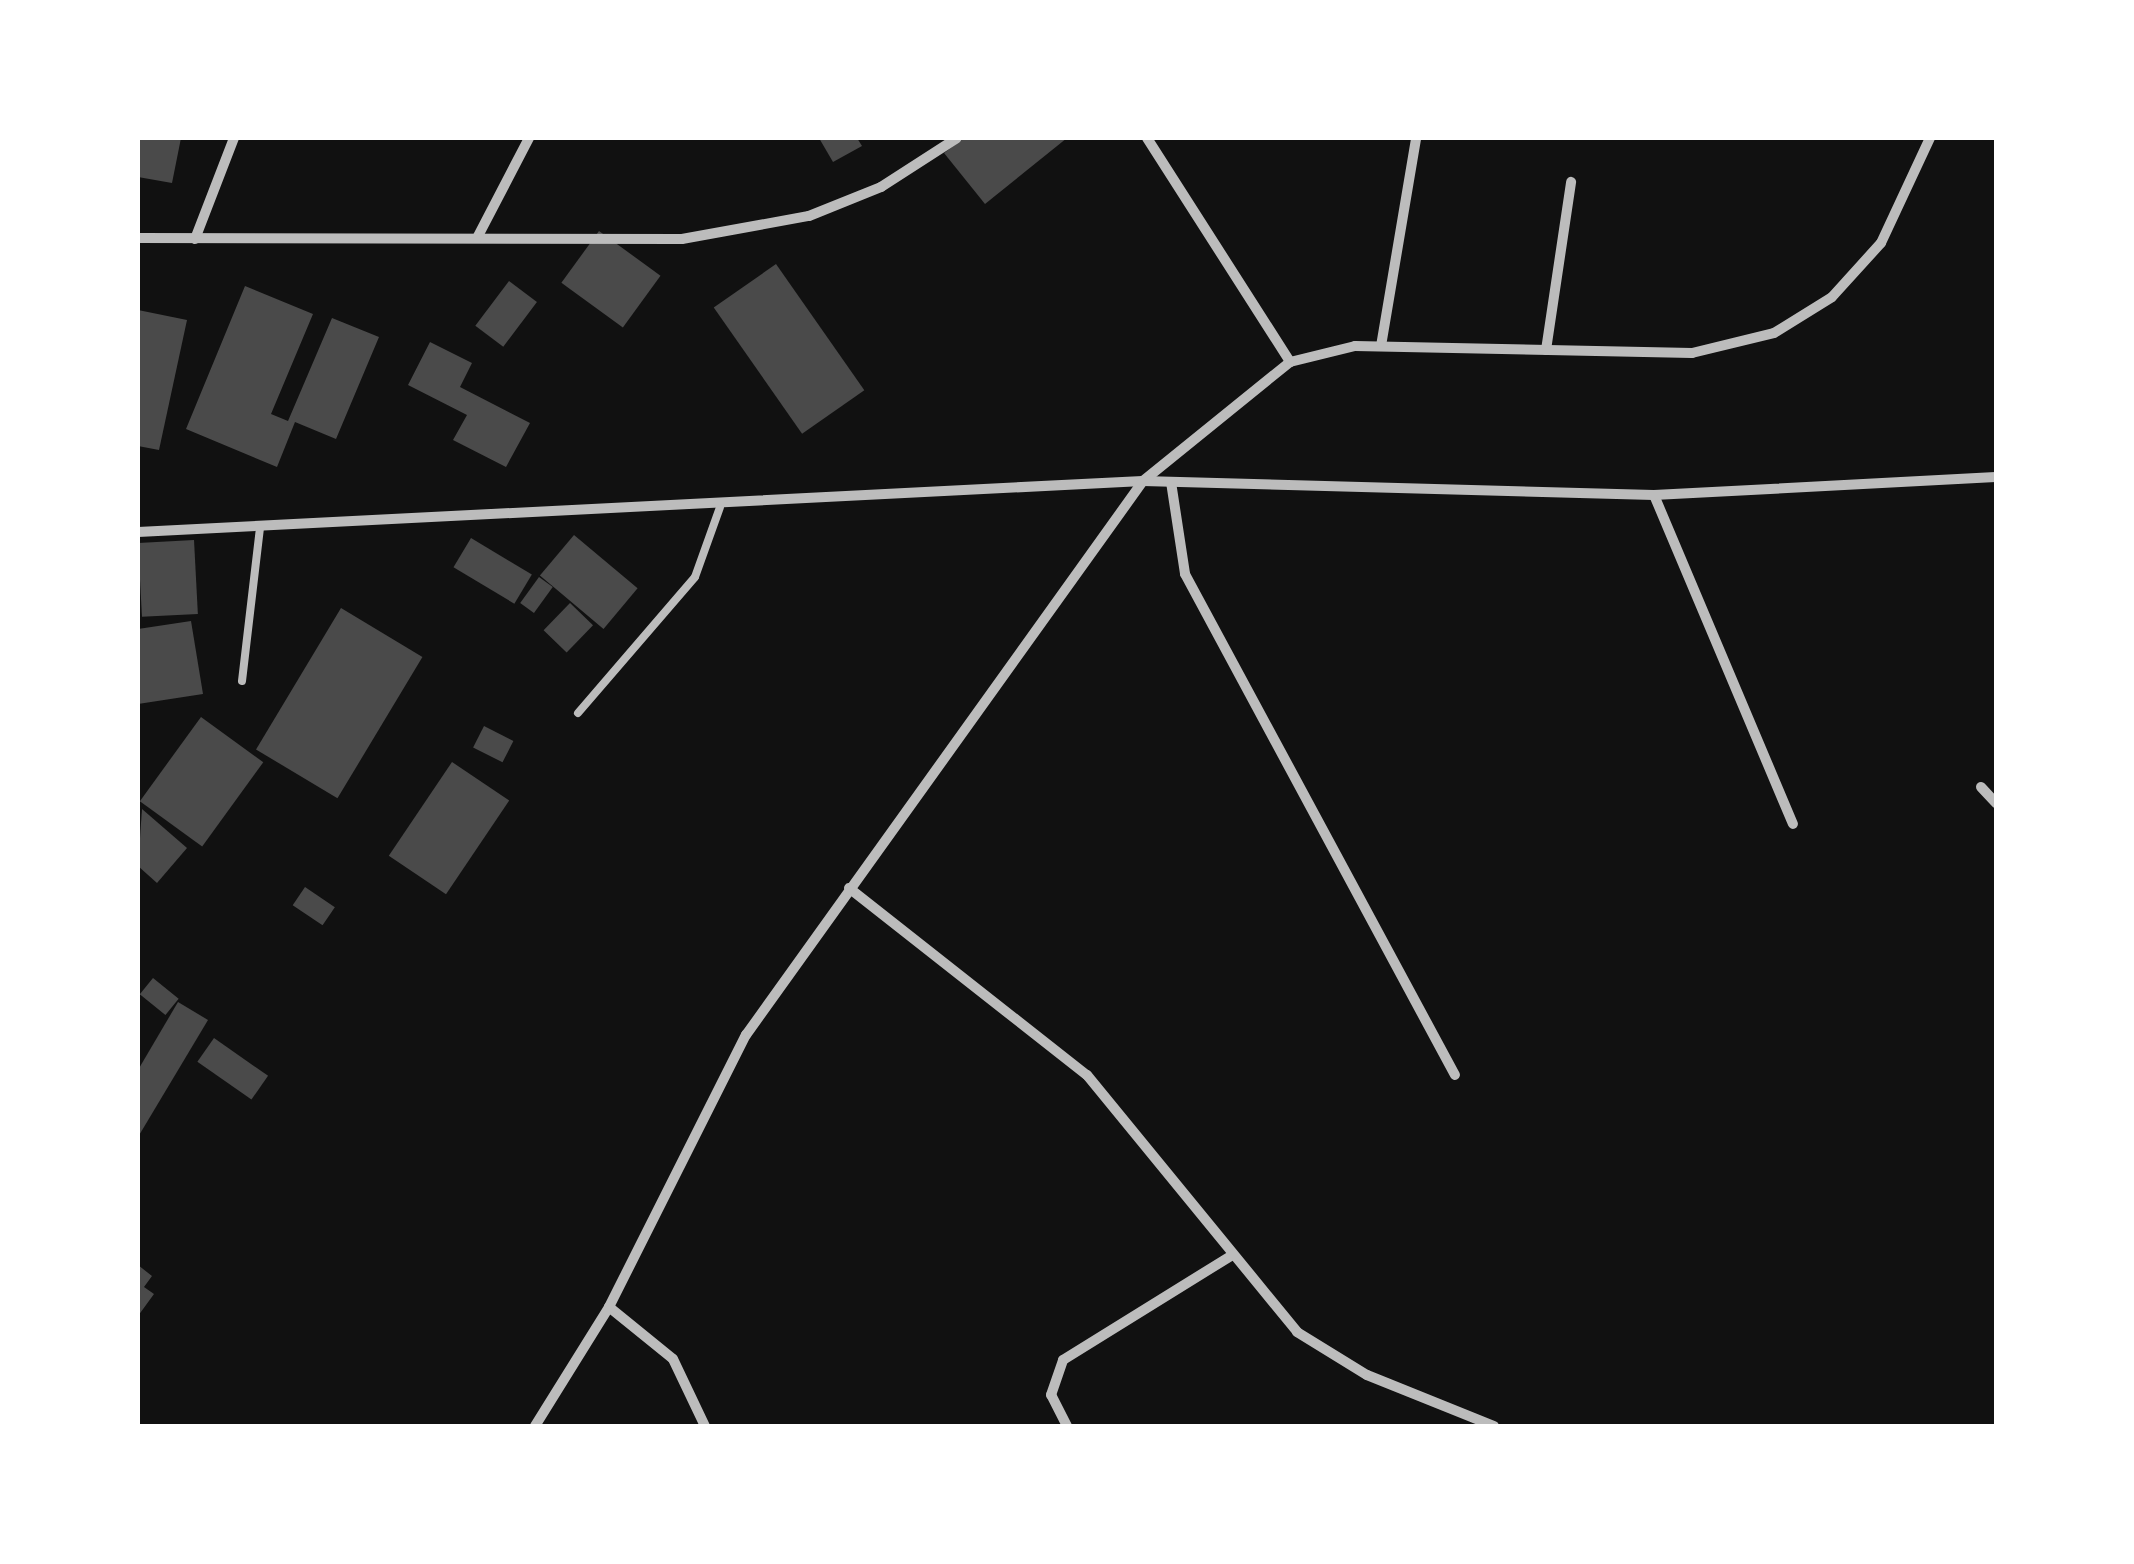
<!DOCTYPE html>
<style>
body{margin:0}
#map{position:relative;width:2134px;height:1564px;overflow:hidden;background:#111;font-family:"Public Sans",sans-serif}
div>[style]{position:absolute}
.building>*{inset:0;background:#4a4a4a;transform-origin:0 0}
.service>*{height:8px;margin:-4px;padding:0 4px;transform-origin:4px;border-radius:4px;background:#bcbcbc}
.minor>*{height:10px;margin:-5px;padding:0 5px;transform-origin:5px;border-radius:5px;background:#bcbcbc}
span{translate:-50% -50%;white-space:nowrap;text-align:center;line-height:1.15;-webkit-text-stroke:8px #fff;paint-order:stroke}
.frame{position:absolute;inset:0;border:140px solid #fff;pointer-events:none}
</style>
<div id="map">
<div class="building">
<div style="clip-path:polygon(138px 138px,181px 138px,172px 183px,138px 177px)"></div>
<div style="clip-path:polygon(819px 138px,857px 138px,862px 146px,833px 162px)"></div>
<div style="clip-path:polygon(964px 138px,1067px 138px,985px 204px,944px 153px)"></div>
<div style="left:599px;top:231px;width:76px;height:64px;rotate:36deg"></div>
<div style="left:776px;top:264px;width:154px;height:76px;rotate:55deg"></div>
<div style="left:509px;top:281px;width:35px;height:56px;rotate:37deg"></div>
<div style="clip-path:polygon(245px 286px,313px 314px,271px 414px,288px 421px,332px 318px,379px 337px,336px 439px,295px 422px,277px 467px,186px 429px)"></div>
<div style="clip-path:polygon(138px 310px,187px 320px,159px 450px,138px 446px)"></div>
<div style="clip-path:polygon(430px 342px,472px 363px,460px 387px,530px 423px,506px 467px,453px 440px,467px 415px,408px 385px)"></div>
<div style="left:574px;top:535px;width:83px;height:53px;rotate:40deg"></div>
<div style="left:471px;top:538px;width:71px;height:34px;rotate:31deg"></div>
<div style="left:194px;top:540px;width:74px;height:56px;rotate:87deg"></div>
<div style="left:539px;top:577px;width:17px;height:32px;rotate:36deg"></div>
<div style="left:570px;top:603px;width:32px;height:38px;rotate:44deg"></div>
<div style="left:341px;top:608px;width:95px;height:165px;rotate:31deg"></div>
<div style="clip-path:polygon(191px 621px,203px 694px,138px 704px,138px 629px)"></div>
<div style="left:201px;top:717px;width:77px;height:104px;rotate:36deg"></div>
<div style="left:484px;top:726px;width:33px;height:24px;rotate:27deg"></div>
<div style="left:452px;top:762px;width:69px;height:113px;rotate:34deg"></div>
<div style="clip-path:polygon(142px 809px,187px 848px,157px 883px,138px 866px)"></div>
<div style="left:305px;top:887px;width:36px;height:22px;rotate:34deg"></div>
<div style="left:153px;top:978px;width:33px;height:21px;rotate:39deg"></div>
<div style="clip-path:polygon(178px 1002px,208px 1020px,138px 1137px,138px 1070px)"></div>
<div style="left:214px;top:1038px;width:66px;height:29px;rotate:35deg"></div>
<div style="clip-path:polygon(138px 1265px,152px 1276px,144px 1287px,154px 1294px,138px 1316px)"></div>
</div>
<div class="service">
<div style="left:242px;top:681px;width:155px;rotate:-83.3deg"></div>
<div style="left:578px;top:713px;width:179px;rotate:-49.3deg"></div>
<div style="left:695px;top:577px;width:74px;rotate:-70.3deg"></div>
</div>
<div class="minor">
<div style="left:1147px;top:138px;width:266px;rotate:57.4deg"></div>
<div style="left:138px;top:238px;width:544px;rotate:0.11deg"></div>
<div style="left:682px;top:239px;width:129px;rotate:-10.3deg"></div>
<div style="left:809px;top:216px;width:78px;rotate:-21.9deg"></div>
<div style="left:881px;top:187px;width:90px;rotate:-32.8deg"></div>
<div style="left:477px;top:238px;width:113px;rotate:-62.5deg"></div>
<div style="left:195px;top:239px;width:108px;rotate:-68.9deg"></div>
<div style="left:1381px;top:346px;width:211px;rotate:-80.4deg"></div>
<div style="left:1546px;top:350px;width:170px;rotate:-81.5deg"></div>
<div style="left:1171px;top:482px;width:93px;rotate:81.3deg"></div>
<div style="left:1185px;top:574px;width:569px;rotate:61.68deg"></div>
<div style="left:1654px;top:495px;width:357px;rotate:67.1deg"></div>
<div style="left:138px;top:532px;width:1006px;rotate:-2.91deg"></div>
<div style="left:1143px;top:481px;width:511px;rotate:1.57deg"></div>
<div style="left:1654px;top:495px;width:342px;rotate:-3deg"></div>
<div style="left:1981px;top:787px;width:22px;rotate:47deg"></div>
<div style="left:849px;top:888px;width:303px;rotate:38.2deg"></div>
<div style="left:1087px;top:1075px;width:332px;rotate:50.7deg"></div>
<div style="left:1297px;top:1332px;width:82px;rotate:31.6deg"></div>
<div style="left:1367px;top:1375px;width:137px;rotate:21.9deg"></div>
<div style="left:609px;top:1307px;width:82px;rotate:39.1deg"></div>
<div style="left:673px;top:1359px;width:74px;rotate:64.5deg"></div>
<div style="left:535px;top:1426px;width:140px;rotate:-58.1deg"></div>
<div style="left:609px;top:1307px;width:305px;rotate:-63.3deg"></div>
<div style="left:746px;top:1035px;width:682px;rotate:-54.37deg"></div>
<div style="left:1143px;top:481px;width:189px;rotate:-39deg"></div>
<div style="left:1290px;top:362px;width:67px;rotate:-13.8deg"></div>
<div style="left:1355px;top:346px;width:337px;rotate:1.2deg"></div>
<div style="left:1692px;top:353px;width:84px;rotate:-13.7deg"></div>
<div style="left:1774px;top:333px;width:68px;rotate:-31.8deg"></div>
<div style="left:1832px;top:297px;width:73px;rotate:-47.8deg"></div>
<div style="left:1881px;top:243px;width:116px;rotate:-65deg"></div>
<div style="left:1067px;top:1426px;width:35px;rotate:-117deg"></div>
<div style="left:1051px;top:1395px;width:37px;rotate:-71deg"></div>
<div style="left:1063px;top:1360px;width:198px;rotate:-31.8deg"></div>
</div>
<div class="frame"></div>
</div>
